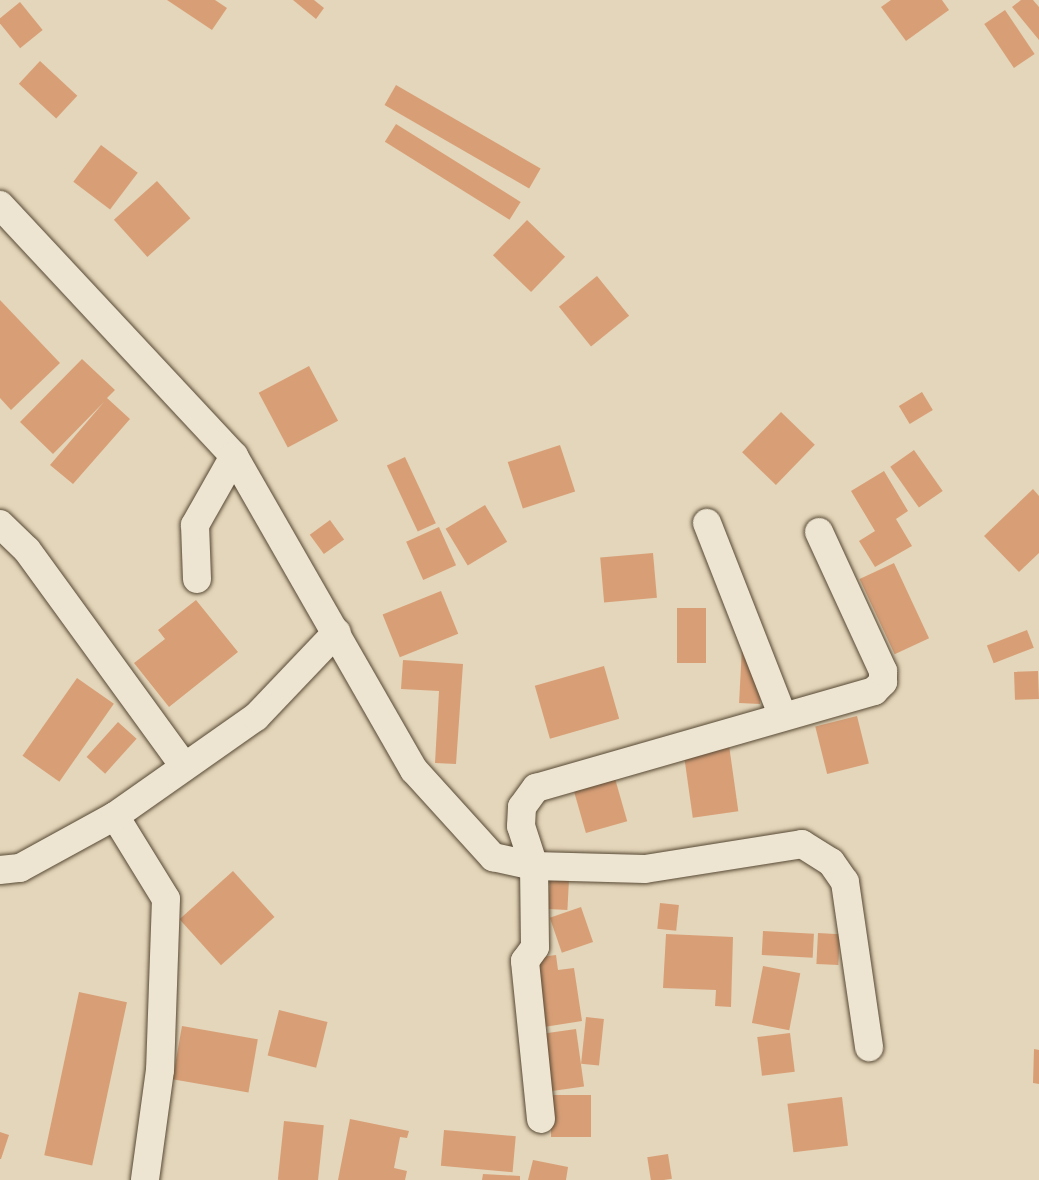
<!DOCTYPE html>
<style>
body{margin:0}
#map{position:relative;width:1039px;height:1180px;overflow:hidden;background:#e4d6ba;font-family:"IM FELL Great Primer",serif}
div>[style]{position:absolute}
.building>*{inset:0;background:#d89f77;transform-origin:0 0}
.roads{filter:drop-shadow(0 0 2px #574934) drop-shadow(0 0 2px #574934)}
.minor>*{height:28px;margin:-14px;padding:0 14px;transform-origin:14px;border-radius:14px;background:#ede4d2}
span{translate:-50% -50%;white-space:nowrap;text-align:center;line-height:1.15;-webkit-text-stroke:8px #ede4d2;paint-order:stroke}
</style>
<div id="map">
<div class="building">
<div style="clip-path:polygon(167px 0,215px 0,227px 8px,212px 30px)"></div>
<div style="clip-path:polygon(293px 0,314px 0,324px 8px,316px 19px)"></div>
<div style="clip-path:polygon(891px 0,942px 0,949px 10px,906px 41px,881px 7px)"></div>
<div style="clip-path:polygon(1021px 0,1033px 0,1039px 7px,1039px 40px,1012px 7px)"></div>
<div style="left:20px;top:2px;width:36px;height:29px;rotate:51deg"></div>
<div style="left:1005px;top:10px;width:53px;height:25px;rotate:56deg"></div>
<div style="left:40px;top:61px;width:51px;height:31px;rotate:43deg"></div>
<div style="left:396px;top:85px;width:167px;height:23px;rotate:30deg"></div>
<div style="left:396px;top:124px;width:147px;height:21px;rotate:32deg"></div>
<div style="left:101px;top:145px;width:46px;height:46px;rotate:37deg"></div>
<div style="left:157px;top:181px;width:50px;height:58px;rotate:48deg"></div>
<div style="left:527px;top:220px;width:53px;height:49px;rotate:44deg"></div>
<div style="left:597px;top:276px;width:51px;height:49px;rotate:51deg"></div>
<div style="clip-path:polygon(0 300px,60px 363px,11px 410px,0 398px)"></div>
<div style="clip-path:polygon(82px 359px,115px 390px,107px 398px,130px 419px,73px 484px,50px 465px,104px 402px,53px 454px,20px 422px)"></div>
<div style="left:309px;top:366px;width:62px;height:57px;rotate:62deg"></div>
<div style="left:922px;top:392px;width:21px;height:27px;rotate:59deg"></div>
<div style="left:781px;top:412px;width:47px;height:56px;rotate:44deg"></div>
<div style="left:560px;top:445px;width:49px;height:55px;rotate:72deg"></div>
<div style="left:914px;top:450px;width:50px;height:29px;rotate:55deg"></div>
<div style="left:405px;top:457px;width:73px;height:20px;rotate:65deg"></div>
<div style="clip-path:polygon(884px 471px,908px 511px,896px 519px,912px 546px,875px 567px,859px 541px,875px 531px,851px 491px)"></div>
<div style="clip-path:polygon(1033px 489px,1039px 496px,1039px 553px,1019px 572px,984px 536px)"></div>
<div style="left:485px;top:505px;width:43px;height:46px;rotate:59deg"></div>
<div style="left:330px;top:520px;width:24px;height:25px;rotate:54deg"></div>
<div style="left:439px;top:527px;width:42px;height:36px;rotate:66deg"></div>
<div style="left:653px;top:553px;width:45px;height:53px;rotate:85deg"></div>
<div style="left:894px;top:563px;width:83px;height:38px;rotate:65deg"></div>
<div style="left:441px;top:591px;width:46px;height:63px;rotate:68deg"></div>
<div style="clip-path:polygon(196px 600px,238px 652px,169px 707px,134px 663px,165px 639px,158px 630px)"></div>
<div style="left:677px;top:608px;width:29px;height:55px"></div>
<div style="left:1027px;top:630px;width:19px;height:43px;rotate:69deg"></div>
<div style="left:742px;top:647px;width:21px;height:56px;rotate:3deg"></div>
<div style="clip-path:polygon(403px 660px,463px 664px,456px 764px,435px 763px,439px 691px,401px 689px)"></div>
<div style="left:604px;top:666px;width:55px;height:72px;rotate:74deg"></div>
<div style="left:1038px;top:671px;width:28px;height:24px;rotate:88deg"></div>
<div style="left:77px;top:678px;width:45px;height:95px;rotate:35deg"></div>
<div style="left:857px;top:716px;width:49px;height:43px;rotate:76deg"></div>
<div style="left:118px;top:722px;width:25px;height:47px;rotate:42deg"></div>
<div style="left:729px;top:745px;width:67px;height:46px;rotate:82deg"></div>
<div style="left:614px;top:775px;width:48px;height:43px;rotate:74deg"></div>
<div style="left:233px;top:871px;width:62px;height:72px;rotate:48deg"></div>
<div style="left:550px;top:879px;width:19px;height:30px;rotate:3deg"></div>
<div style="left:660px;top:903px;width:19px;height:26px;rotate:6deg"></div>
<div style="left:581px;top:907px;width:37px;height:33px;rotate:71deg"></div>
<div style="left:763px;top:931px;width:51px;height:24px;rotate:3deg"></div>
<div style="left:818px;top:933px;width:22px;height:31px;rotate:3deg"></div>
<div style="clip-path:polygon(666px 934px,733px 937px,731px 1007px,715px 1006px,716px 990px,663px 988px)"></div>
<div style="clip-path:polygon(556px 955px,558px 970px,574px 968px,582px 1021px,544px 1027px,533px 958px)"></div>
<div style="left:763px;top:966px;width:38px;height:58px;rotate:11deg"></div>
<div style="left:79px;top:992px;width:49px;height:167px;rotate:12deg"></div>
<div style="left:279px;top:1010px;width:50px;height:47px;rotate:14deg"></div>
<div style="left:586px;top:1017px;width:18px;height:47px;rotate:6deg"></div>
<div style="left:182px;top:1026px;width:77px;height:54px;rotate:10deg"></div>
<div style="left:576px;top:1029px;width:58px;height:34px;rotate:82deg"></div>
<div style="left:790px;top:1033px;width:39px;height:33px;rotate:83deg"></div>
<div style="clip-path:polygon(1034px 1049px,1039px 1050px,1039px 1084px,1033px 1083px)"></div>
<div style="left:551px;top:1095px;width:40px;height:42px"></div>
<div style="left:842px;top:1097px;width:49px;height:55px;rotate:83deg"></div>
<div style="clip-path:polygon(350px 1119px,409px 1131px,407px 1138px,400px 1137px,394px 1168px,407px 1171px,405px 1180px,338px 1180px)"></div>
<div style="left:284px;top:1121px;width:40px;height:59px;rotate:6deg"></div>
<div style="left:444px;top:1130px;width:72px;height:36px;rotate:5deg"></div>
<div style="clip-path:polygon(0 1132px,9px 1135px,1px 1159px,0 1159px)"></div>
<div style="left:668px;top:1154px;width:25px;height:21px;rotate:81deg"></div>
<div style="clip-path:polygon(533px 1160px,568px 1167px,566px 1180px,528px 1180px)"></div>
<div style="clip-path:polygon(483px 1174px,520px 1176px,520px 1180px,482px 1180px)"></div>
</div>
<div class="roads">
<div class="minor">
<div style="left:0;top:205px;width:343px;rotate:47deg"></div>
<div style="left:234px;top:456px;width:362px;rotate:60.2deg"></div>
<div style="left:414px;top:770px;width:118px;rotate:47.8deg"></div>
<div style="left:493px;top:857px;width:42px;rotate:12.4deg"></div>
<div style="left:534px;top:866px;width:111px;rotate:1.5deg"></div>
<div style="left:645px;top:869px;width:159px;rotate:-9deg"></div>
<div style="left:802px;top:844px;width:34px;rotate:32deg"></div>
<div style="left:831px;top:862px;width:24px;rotate:55deg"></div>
<div style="left:845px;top:882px;width:167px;rotate:81.7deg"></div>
<div style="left:707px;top:523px;width:208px;rotate:68.6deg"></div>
<div style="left:0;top:524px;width:37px;rotate:44deg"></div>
<div style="left:27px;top:550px;width:267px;rotate:54deg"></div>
<div style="left:197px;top:579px;width:54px;rotate:-92.1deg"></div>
<div style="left:195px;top:525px;width:79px;rotate:-60.5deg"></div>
<div style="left:115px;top:816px;width:97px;rotate:58.4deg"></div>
<div style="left:166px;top:899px;width:171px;rotate:92deg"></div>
<div style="left:160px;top:1070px;width:111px;rotate:97.8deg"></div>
<div style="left:0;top:870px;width:20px;rotate:-6deg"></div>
<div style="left:20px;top:868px;width:108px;rotate:-28.7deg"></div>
<div style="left:115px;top:816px;width:172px;rotate:-35.1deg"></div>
<div style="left:256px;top:717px;width:117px;rotate:-46.4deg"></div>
<div style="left:541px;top:1119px;width:159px;rotate:-95.8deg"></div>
<div style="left:525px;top:961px;width:17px;rotate:-54deg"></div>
<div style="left:535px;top:947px;width:81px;rotate:-90.7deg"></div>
<div style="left:534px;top:866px;width:42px;rotate:-108deg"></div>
<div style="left:521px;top:826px;width:19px;rotate:-87deg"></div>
<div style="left:522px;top:807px;width:24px;rotate:-54deg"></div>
<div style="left:536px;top:788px;width:352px;rotate:-16deg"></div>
<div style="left:874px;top:691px;width:13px;rotate:-45deg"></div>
<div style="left:883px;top:682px;width:11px;rotate:-90deg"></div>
<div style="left:883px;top:671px;width:153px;rotate:-114.7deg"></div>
</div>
</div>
</div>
